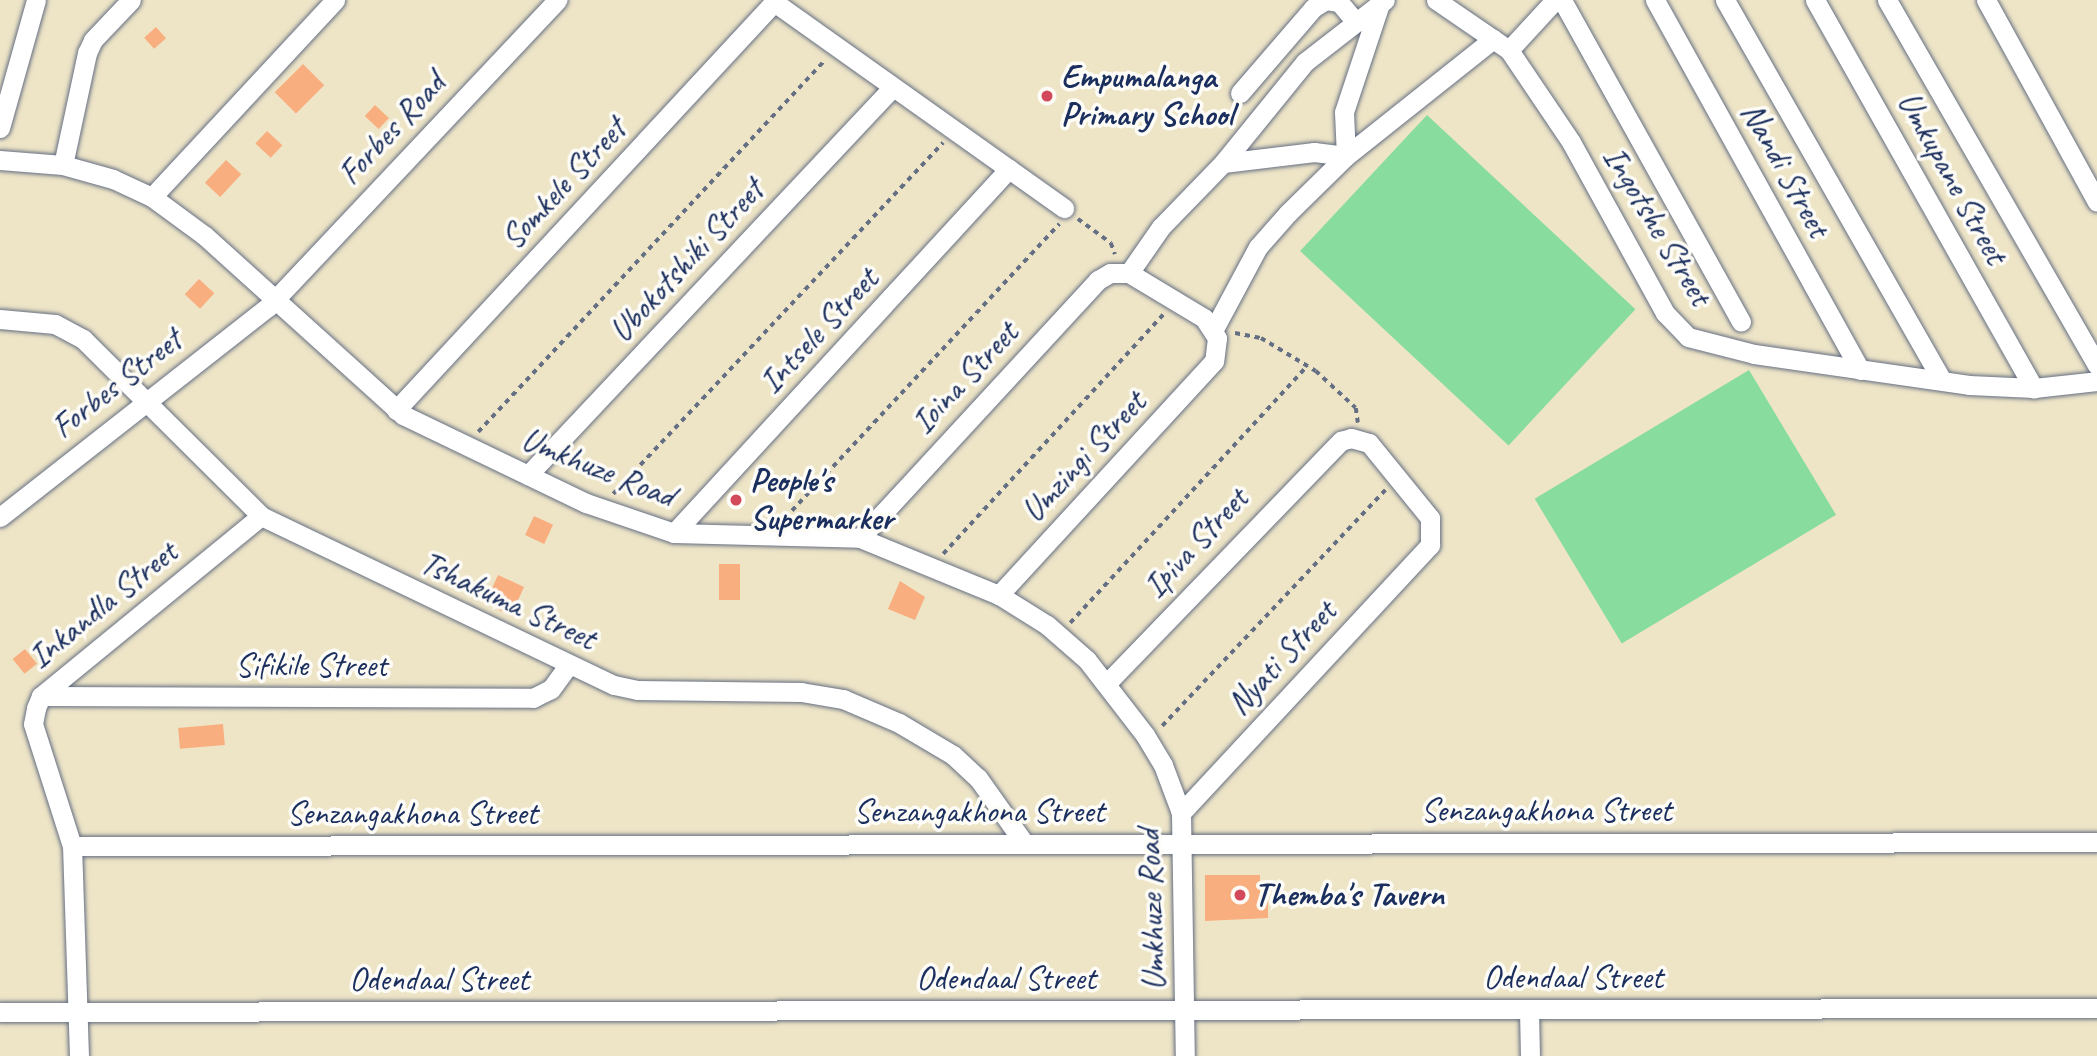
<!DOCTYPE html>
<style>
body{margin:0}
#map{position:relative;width:2097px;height:1056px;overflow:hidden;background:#eee5c7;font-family:Caveat,sans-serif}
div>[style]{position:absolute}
.green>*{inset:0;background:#87dc9e;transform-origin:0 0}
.building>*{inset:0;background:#f8ae7f;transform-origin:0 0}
.path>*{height:3.5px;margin-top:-1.75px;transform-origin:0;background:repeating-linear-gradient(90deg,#656f83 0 5px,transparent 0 10px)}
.roads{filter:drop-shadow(0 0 2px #656f83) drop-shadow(0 0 2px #656f83)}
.minor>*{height:19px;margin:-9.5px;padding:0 9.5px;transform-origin:9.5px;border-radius:9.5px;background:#fff}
.dots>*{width:19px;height:19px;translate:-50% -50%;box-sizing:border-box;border:4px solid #fdfcf7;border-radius:50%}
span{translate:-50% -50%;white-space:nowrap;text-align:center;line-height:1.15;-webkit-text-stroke:7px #fdfcf7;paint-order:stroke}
.poi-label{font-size:33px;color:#1b2f5e;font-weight:700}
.left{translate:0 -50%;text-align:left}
.street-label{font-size:33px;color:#1b2f5e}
</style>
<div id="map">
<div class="green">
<div style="left:1427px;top:115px;width:285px;height:186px;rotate:43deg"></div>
<div style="left:1749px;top:370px;width:169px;height:250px;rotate:59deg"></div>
</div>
<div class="building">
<div style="left:156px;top:27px;width:15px;height:16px;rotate:48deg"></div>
<div style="left:303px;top:64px;width:30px;height:40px;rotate:45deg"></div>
<div style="left:375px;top:105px;width:19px;height:15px;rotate:43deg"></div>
<div style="left:267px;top:131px;width:21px;height:17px;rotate:43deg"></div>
<div style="left:226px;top:160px;width:21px;height:31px;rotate:43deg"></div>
<div style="left:199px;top:279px;width:21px;height:21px;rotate:43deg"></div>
<div style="left:534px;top:516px;width:21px;height:21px;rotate:25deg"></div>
<div style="left:719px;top:564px;width:21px;height:36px"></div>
<div style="clip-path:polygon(498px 575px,524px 587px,511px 616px,493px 607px,495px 600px,488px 597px)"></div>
<div style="clip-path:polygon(900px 581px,925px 597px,915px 620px,888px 609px)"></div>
<div style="left:25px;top:649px;width:19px;height:16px;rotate:51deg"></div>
<div style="left:223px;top:724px;width:21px;height:45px;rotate:85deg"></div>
<div style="clip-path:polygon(1205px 875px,1260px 875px,1260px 897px,1268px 897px,1268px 918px,1205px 921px)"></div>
</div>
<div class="path">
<div style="left:1078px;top:219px;width:41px;rotate:36deg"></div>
<div style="left:1111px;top:243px;width:12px;rotate:70deg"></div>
<div style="left:1235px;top:333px;width:26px;rotate:11deg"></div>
<div style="left:1261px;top:338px;width:64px;rotate:31deg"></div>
<div style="left:1316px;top:371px;width:54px;rotate:42.8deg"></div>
<div style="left:1356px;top:408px;width:15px;rotate:82deg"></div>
<div style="left:478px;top:432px;width:510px;rotate:-46.99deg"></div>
<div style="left:613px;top:494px;width:482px;rotate:-46.8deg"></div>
<div style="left:785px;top:518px;width:402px;rotate:-47deg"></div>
<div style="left:943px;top:554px;width:325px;rotate:-47.4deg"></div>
<div style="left:1070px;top:623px;width:350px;rotate:-47.3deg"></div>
<div style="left:1162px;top:726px;width:325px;rotate:-46.6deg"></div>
</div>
<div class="roads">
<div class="minor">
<div style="left:1436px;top:0;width:88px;rotate:34.4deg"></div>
<div style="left:1509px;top:50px;width:111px;rotate:56deg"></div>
<div style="left:1571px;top:142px;width:195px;rotate:61.2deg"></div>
<div style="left:1665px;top:313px;width:33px;rotate:46deg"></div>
<div style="left:1688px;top:337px;width:68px;rotate:14.4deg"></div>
<div style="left:1754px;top:354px;width:217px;rotate:8.2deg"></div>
<div style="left:1969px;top:385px;width:65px;rotate:2.6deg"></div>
<div style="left:2034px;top:388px;width:63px;rotate:-6.3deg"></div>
<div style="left:1562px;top:0;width:368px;rotate:60.9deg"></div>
<div style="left:1655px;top:0;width:423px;rotate:61deg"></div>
<div style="left:1725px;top:0;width:438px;rotate:60.3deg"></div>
<div style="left:1815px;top:0;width:446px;rotate:60.6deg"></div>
<div style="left:1887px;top:0;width:421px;rotate:60.1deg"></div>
<div style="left:1986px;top:0;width:230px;rotate:61.2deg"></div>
<div style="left:774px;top:2px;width:356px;rotate:35.4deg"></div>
<div style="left:1509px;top:50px;width:68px;rotate:-47.4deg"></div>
<div style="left:1240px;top:93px;width:112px;rotate:-49.3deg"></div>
<div style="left:1313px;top:8px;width:15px;rotate:-32deg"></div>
<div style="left:1326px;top:0;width:13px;rotate:9deg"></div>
<div style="left:1339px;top:2px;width:23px;rotate:50deg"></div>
<div style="left:0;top:128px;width:133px;rotate:-74.3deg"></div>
<div style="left:0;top:160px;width:63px;rotate:4.5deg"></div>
<div style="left:63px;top:165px;width:52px;rotate:15.6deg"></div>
<div style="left:113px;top:179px;width:43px;rotate:24.8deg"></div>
<div style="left:152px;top:197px;width:66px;rotate:36.3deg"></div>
<div style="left:205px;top:236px;width:267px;rotate:42.1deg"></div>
<div style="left:403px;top:415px;width:203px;rotate:25.7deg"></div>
<div style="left:586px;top:503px;width:93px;rotate:18.8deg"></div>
<div style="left:674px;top:533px;width:186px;rotate:1.5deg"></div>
<div style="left:860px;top:538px;width:150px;rotate:22.3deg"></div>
<div style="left:999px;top:595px;width:57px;rotate:32deg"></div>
<div style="left:1047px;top:625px;width:53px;rotate:41.2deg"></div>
<div style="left:1087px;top:660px;width:95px;rotate:52.3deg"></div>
<div style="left:1145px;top:735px;width:35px;rotate:59deg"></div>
<div style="left:1163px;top:765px;width:51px;rotate:69.4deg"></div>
<div style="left:1181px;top:813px;width:243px;rotate:89.1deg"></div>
<div style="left:1223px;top:163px;width:92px;rotate:-6.9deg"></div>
<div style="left:1314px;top:152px;width:32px;rotate:7deg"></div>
<div style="left:1346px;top:156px;width:44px;rotate:-92.6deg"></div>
<div style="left:1344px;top:112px;width:114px;rotate:-71.6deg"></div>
<div style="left:63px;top:165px;width:115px;rotate:-77.9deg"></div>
<div style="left:87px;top:53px;width:14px;rotate:-65deg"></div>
<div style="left:93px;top:40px;width:55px;rotate:-46.5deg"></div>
<div style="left:152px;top:197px;width:269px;rotate:-47.1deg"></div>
<div style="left:1129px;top:273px;width:56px;rotate:-55.2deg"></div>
<div style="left:1161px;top:227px;width:89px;rotate:-45.9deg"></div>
<div style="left:1223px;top:163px;width:130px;rotate:-50.9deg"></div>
<div style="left:1305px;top:62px;width:101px;rotate:-37.8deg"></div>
<div style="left:0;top:319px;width:55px;rotate:5.2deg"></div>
<div style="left:55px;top:324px;width:32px;rotate:28deg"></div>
<div style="left:83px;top:339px;width:251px;rotate:44.8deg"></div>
<div style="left:261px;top:516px;width:391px;rotate:25.6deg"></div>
<div style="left:614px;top:685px;width:24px;rotate:12deg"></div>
<div style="left:637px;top:690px;width:164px;rotate:0.7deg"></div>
<div style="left:801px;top:692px;width:43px;rotate:9.5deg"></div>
<div style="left:843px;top:699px;width:61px;rotate:23.2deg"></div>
<div style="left:899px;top:723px;width:63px;rotate:30.7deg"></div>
<div style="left:953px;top:755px;width:34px;rotate:43deg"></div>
<div style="left:978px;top:778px;width:80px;rotate:54.7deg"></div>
<div style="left:1214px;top:329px;width:93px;rotate:-61.8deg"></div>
<div style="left:1258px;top:247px;width:45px;rotate:-48.6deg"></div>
<div style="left:1288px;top:213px;width:81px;rotate:-44.5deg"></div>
<div style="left:1346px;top:156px;width:188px;rotate:-38.5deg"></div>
<div style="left:396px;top:410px;width:559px;rotate:-47.17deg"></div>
<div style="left:528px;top:475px;width:530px;rotate:-46.76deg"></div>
<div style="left:0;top:517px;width:340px;rotate:-38.1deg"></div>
<div style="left:268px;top:307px;width:422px;rotate:-46.7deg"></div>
<div style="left:674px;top:533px;width:495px;rotate:-47.4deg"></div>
<div style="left:860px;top:538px;width:351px;rotate:-47.3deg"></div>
<div style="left:1098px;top:280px;width:14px;rotate:-30deg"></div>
<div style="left:1110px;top:273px;width:19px"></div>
<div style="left:1129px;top:273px;width:87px;rotate:31deg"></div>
<div style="left:1204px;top:318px;width:24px;rotate:57deg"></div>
<div style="left:1217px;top:338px;width:23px;rotate:97deg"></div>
<div style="left:1214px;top:361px;width:318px;rotate:132.6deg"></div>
<div style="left:1107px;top:683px;width:337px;rotate:-46deg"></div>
<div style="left:1341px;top:441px;width:10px;rotate:-17deg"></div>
<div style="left:1351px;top:438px;width:19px;rotate:16deg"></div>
<div style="left:1369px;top:443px;width:97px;rotate:50.9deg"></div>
<div style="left:1430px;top:518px;width:27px;rotate:90deg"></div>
<div style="left:1430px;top:545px;width:366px;rotate:132.9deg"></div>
<div style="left:41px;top:696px;width:492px;rotate:0.2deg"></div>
<div style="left:533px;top:698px;width:20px;rotate:-27deg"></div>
<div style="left:551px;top:689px;width:29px;rotate:-54deg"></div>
<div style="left:72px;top:846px;width:2025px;rotate:-0.11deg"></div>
<div style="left:1529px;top:1009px;width:47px;rotate:88.8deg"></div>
<div style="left:0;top:1012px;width:2097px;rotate:-0.11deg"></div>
<div style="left:79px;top:1056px;width:210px;rotate:-91.9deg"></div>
<div style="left:72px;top:846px;width:128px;rotate:-107.7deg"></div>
<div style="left:33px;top:724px;width:16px;rotate:-79deg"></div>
<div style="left:36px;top:708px;width:13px;rotate:-67deg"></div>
<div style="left:41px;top:696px;width:284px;rotate:-39.3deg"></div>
</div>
</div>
<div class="dots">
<div style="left:1047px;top:96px;background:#d1495b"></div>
<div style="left:736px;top:500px;background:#d1495b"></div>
<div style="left:1240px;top:895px;background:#d1495b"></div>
</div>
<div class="poi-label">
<span class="left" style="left:1061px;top:96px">Empumalanga<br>Primary School</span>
<span class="left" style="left:750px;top:500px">People's<br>Supermarker</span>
<span class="left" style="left:1254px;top:895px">Themba's Tavern</span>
</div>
<div class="street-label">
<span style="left:392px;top:129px;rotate:-47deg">Forbes Road</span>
<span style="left:1785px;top:170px;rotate:61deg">Nandi Street</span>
<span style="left:1952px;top:178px;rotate:61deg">Umkupane Street</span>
<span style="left:564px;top:184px;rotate:-47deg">Somkele Street</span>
<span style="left:1657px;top:226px;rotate:59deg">Ingotshe Street</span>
<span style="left:687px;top:261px;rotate:-47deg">Ubokotshiki Street</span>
<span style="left:819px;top:331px;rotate:-47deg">Intsele Street</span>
<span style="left:965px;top:378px;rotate:-47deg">Ioina Street</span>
<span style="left:117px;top:384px;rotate:-38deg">Forbes Street</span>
<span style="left:1084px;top:457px;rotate:-47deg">Umzingi Street</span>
<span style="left:598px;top:468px;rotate:22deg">Umkhuze Road</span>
<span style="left:1196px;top:543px;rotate:-47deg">Ipiva Street</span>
<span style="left:508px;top:601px;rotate:25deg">Tshakuma Street</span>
<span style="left:103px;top:605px;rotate:-39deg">Inkandla Street</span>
<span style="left:1282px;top:658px;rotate:-47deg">Nyati Street</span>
<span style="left:311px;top:666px">Sifikile Street</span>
<span style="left:1546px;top:811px">Senzangakhona Street</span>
<span style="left:979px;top:812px">Senzangakhona Street</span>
<span style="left:412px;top:814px">Senzangakhona Street</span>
<span style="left:1152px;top:910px;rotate:-92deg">Umkhuze Road</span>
<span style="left:1573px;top:978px">Odendaal Street</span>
<span style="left:1006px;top:979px">Odendaal Street</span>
<span style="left:439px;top:980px">Odendaal Street</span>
</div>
</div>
